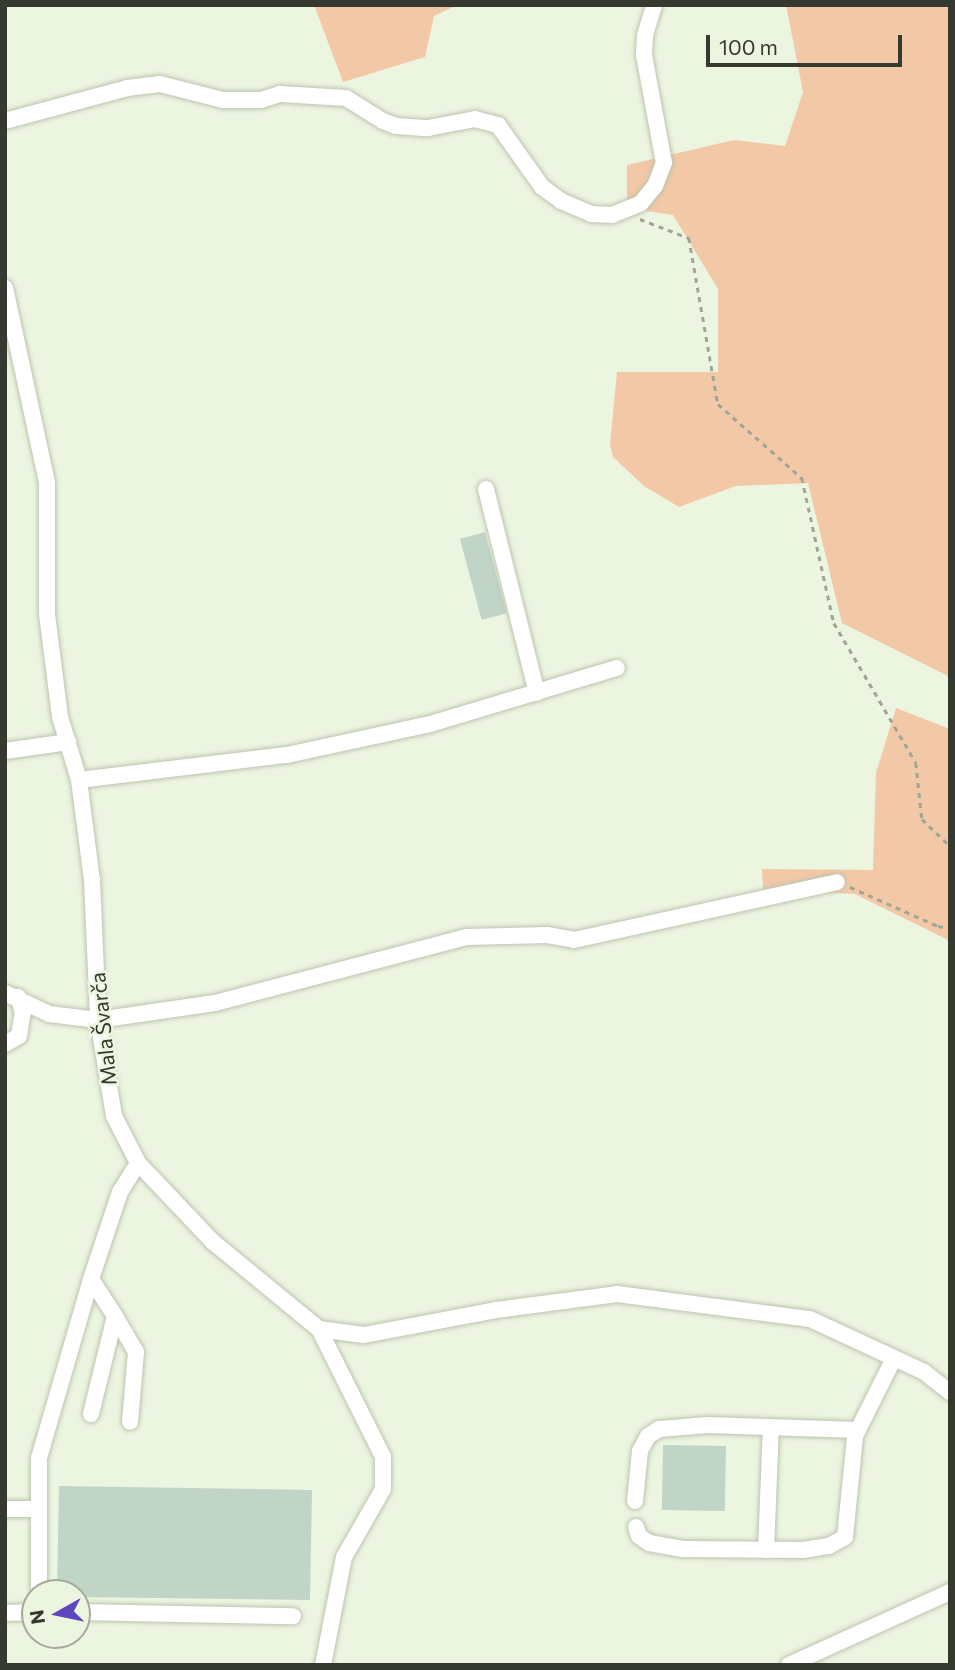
<!DOCTYPE html>
<meta charset="utf-8">
<style>
body{margin:0}
#map{position:relative;width:955px;height:1670px;overflow:hidden;background:#ecf5e0;font-family:Commissioner,sans-serif}
div>[style]{position:absolute}
.green>*{inset:0;background:#f3c8a6}
.building>*{inset:0;background:#c0d4c7;transform-origin:0 0}
.path>*{height:2.5px;margin-top:-1.25px;transform-origin:0;background:repeating-linear-gradient(90deg,#9fa696 0 5px,transparent 0 10px)}
.roads{filter:drop-shadow(0 0 2px #bcc4b0) drop-shadow(0 0 2px #bcc4b0)}
.minor>*{height:16px;margin:-8px;padding:0 8px;transform-origin:8px;border-radius:8px;background:#fff}
span{translate:-50% -50%;white-space:nowrap;text-align:center;line-height:1.15;-webkit-text-stroke:5px #ecf5e0;paint-order:stroke}
.street-label{font-size:21px;color:#353930}
.frame{position:absolute;inset:0;border:7px solid #353930;pointer-events:none}
.north{position:absolute;left:21px;top:1579px;width:70px;height:70px;box-sizing:border-box;background:#ecf5e0;border:2px solid #a3aa9a;border-radius:50%;rotate:261deg;font-size:19px;font-weight:700;line-height:28px;text-align:center;color:#353930}
.north::after{content:'';display:block;margin:auto;width:24px;height:32px;background:#5e46bf;clip-path:polygon(50% 0,100% 100%,50% 72%,0 100%)}
.scale{position:absolute;left:706px;top:35px;width:196px;height:32px;box-sizing:border-box;border:4px solid #353930;border-top:0;padding-left:9px;font-size:21px;line-height:24px;white-space:nowrap;color:#353930;-webkit-text-stroke:5px #ecf5e0;paint-order:stroke}
</style>
<div id="map">
<div class="green">
<div style="clip-path:polygon(314px 5px,457px 5px,434px 16px,425px 57px,343px 82px)"></div>
<div style="clip-path:polygon(786px 5px,950px 5px,950px 677px,842px 623px,808px 483px,736px 486px,679px 507px,644px 486px,613px 457px,610px 444px,617px 372px,718px 372px,718px 289px,673px 215px,627px 208px,627px 165px,734px 140px,785px 146px,803px 92px)"></div>
<div style="clip-path:polygon(896px 708px,950px 729px,950px 941px,855px 894px,763px 889px,762px 869px,873px 870px,876px 773px)"></div>
</div>
<div class="building">
<div style="left:485px;top:532px;width:84px;height:26px;rotate:75deg"></div>
<div style="left:663px;top:1445px;width:63px;height:65px;rotate:1deg"></div>
<div style="clip-path:polygon(59px 1486px,312px 1490px,310px 1600px,77px 1597px,77px 1593px,57px 1593px)"></div>
</div>
<div class="path">
<div style="left:640px;top:219px;width:53px;rotate:21.2deg"></div>
<div style="left:689px;top:238px;width:169px;rotate:80.1deg"></div>
<div style="left:718px;top:404px;width:112px;rotate:41.4deg"></div>
<div style="left:802px;top:478px;width:148px;rotate:77.6deg"></div>
<div style="left:834px;top:623px;width:162px;rotate:59.6deg"></div>
<div style="left:916px;top:763px;width:56px;rotate:83.9deg"></div>
<div style="left:922px;top:819px;width:39px;rotate:44deg"></div>
<div style="left:850px;top:887px;width:96px;rotate:23.9deg"></div>
<div style="left:938px;top:926px;width:12px;rotate:9deg"></div>
</div>
<div class="roads">
<div class="minor">
<div style="left:5px;top:121px;width:126px;rotate:-15.1deg"></div>
<div style="left:127px;top:88px;width:33px;rotate:-7deg"></div>
<div style="left:160px;top:84px;width:65px;rotate:14.3deg"></div>
<div style="left:223px;top:100px;width:38px"></div>
<div style="left:261px;top:100px;width:20px;rotate:-18deg"></div>
<div style="left:280px;top:94px;width:66px;rotate:3.5deg"></div>
<div style="left:346px;top:98px;width:44px;rotate:31.9deg"></div>
<div style="left:383px;top:121px;width:14px;rotate:21deg"></div>
<div style="left:396px;top:126px;width:32px;rotate:4deg"></div>
<div style="left:428px;top:128px;width:48px;rotate:-10.8deg"></div>
<div style="left:475px;top:119px;width:24px;rotate:15deg"></div>
<div style="left:498px;top:125px;width:76px;rotate:54.6deg"></div>
<div style="left:542px;top:187px;width:24px;rotate:36deg"></div>
<div style="left:561px;top:201px;width:33px;rotate:23deg"></div>
<div style="left:591px;top:214px;width:21px;rotate:3deg"></div>
<div style="left:612px;top:215px;width:31px;rotate:-22deg"></div>
<div style="left:641px;top:203px;width:22px;rotate:-51deg"></div>
<div style="left:655px;top:186px;width:25px;rotate:-69deg"></div>
<div style="left:664px;top:163px;width:110px;rotate:-100.5deg"></div>
<div style="left:644px;top:55px;width:20px;rotate:-87deg"></div>
<div style="left:645px;top:35px;width:31px;rotate:-73deg"></div>
<div style="left:5px;top:288px;width:199px;rotate:77.8deg"></div>
<div style="left:47px;top:483px;width:131px;rotate:90deg"></div>
<div style="left:47px;top:614px;width:104px;rotate:82.8deg"></div>
<div style="left:60px;top:717px;width:66px;rotate:73.2deg"></div>
<div style="left:79px;top:780px;width:101px;rotate:82.6deg"></div>
<div style="left:92px;top:880px;width:140px;rotate:87.5deg"></div>
<div style="left:98px;top:1020px;width:97px;rotate:80.5deg"></div>
<div style="left:114px;top:1116px;width:53px;rotate:62.9deg"></div>
<div style="left:138px;top:1163px;width:109px;rotate:46.5deg"></div>
<div style="left:213px;top:1242px;width:137px;rotate:39.4deg"></div>
<div style="left:319px;top:1329px;width:143px;rotate:63.4deg"></div>
<div style="left:383px;top:1457px;width:32px;rotate:90deg"></div>
<div style="left:383px;top:1489px;width:78px;rotate:119.8deg"></div>
<div style="left:344px;top:1557px;width:110px;rotate:101deg"></div>
<div style="left:486px;top:489px;width:210px;rotate:76deg"></div>
<div style="left:5px;top:751px;width:64px;rotate:-8.1deg"></div>
<div style="left:79px;top:780px;width:209px;rotate:-6.9deg"></div>
<div style="left:287px;top:755px;width:146px;rotate:-12.2deg"></div>
<div style="left:430px;top:724px;width:195px;rotate:-16.7deg"></div>
<div style="left:5px;top:993px;width:49px;rotate:25.5deg"></div>
<div style="left:49px;top:1014px;width:49px;rotate:7deg"></div>
<div style="left:98px;top:1020px;width:118px;rotate:-8.3deg"></div>
<div style="left:215px;top:1003px;width:260px;rotate:-14.7deg"></div>
<div style="left:467px;top:937px;width:80px;rotate:-1.4deg"></div>
<div style="left:547px;top:935px;width:27px;rotate:10deg"></div>
<div style="left:574px;top:940px;width:269px;rotate:-12.4deg"></div>
<div style="left:5px;top:1044px;width:16px;rotate:-30deg"></div>
<div style="left:19px;top:1036px;width:24px;rotate:-81deg"></div>
<div style="left:23px;top:1012px;width:16px;rotate:-108deg"></div>
<div style="left:91px;top:1279px;width:44px;rotate:57deg"></div>
<div style="left:115px;top:1316px;width:101px;rotate:103.8deg"></div>
<div style="left:115px;top:1316px;width:42px;rotate:59.7deg"></div>
<div style="left:136px;top:1352px;width:70px;rotate:94.9deg"></div>
<div style="left:319px;top:1329px;width:45px;rotate:7.6deg"></div>
<div style="left:364px;top:1335px;width:134px;rotate:-10.7deg"></div>
<div style="left:496px;top:1310px;width:122px;rotate:-7.5deg"></div>
<div style="left:617px;top:1294px;width:195px;rotate:7.4deg"></div>
<div style="left:810px;top:1319px;width:126px;rotate:24.9deg"></div>
<div style="left:924px;top:1372px;width:33px;rotate:38deg"></div>
<div style="left:635px;top:1501px;width:50px;rotate:-84.3deg"></div>
<div style="left:640px;top:1451px;width:17px;rotate:-62deg"></div>
<div style="left:648px;top:1436px;width:13px;rotate:-32deg"></div>
<div style="left:659px;top:1429px;width:49px;rotate:-4.7deg"></div>
<div style="left:708px;top:1425px;width:150px;rotate:1.9deg"></div>
<div style="left:5px;top:1509px;width:32px"></div>
<div style="left:636px;top:1527px;width:9px;rotate:72deg"></div>
<div style="left:639px;top:1536px;width:12px;rotate:35deg"></div>
<div style="left:649px;top:1543px;width:36px;rotate:10deg"></div>
<div style="left:684px;top:1549px;width:119px;rotate:0.5deg"></div>
<div style="left:803px;top:1550px;width:26px;rotate:-9deg"></div>
<div style="left:829px;top:1546px;width:18px;rotate:-29deg"></div>
<div style="left:845px;top:1537px;width:101px;rotate:-84.3deg"></div>
<div style="left:855px;top:1436px;width:87px;rotate:-63.4deg"></div>
<div style="left:766px;top:1550px;width:123px;rotate:-87.7deg"></div>
<div style="left:39px;top:1593px;width:135px;rotate:-90deg"></div>
<div style="left:39px;top:1458px;width:186px;rotate:-73.8deg"></div>
<div style="left:91px;top:1279px;width:92px;rotate:-71.6deg"></div>
<div style="left:120px;top:1192px;width:34px;rotate:-58deg"></div>
<div style="left:77px;top:1612px;width:216px;rotate:1.1deg"></div>
<div style="left:5px;top:1613px;width:30px;rotate:-2deg"></div>
<div style="left:789px;top:1665px;width:177px;rotate:-24.4deg"></div>
</div>
</div>
<div class="street-label">
<span style="left:103px;top:1029px;rotate:-96deg">Mala Švarča</span>
</div>
<div class="frame"></div>
<div class="north">N</div>
<div class="scale">100 m</div>
</div>
